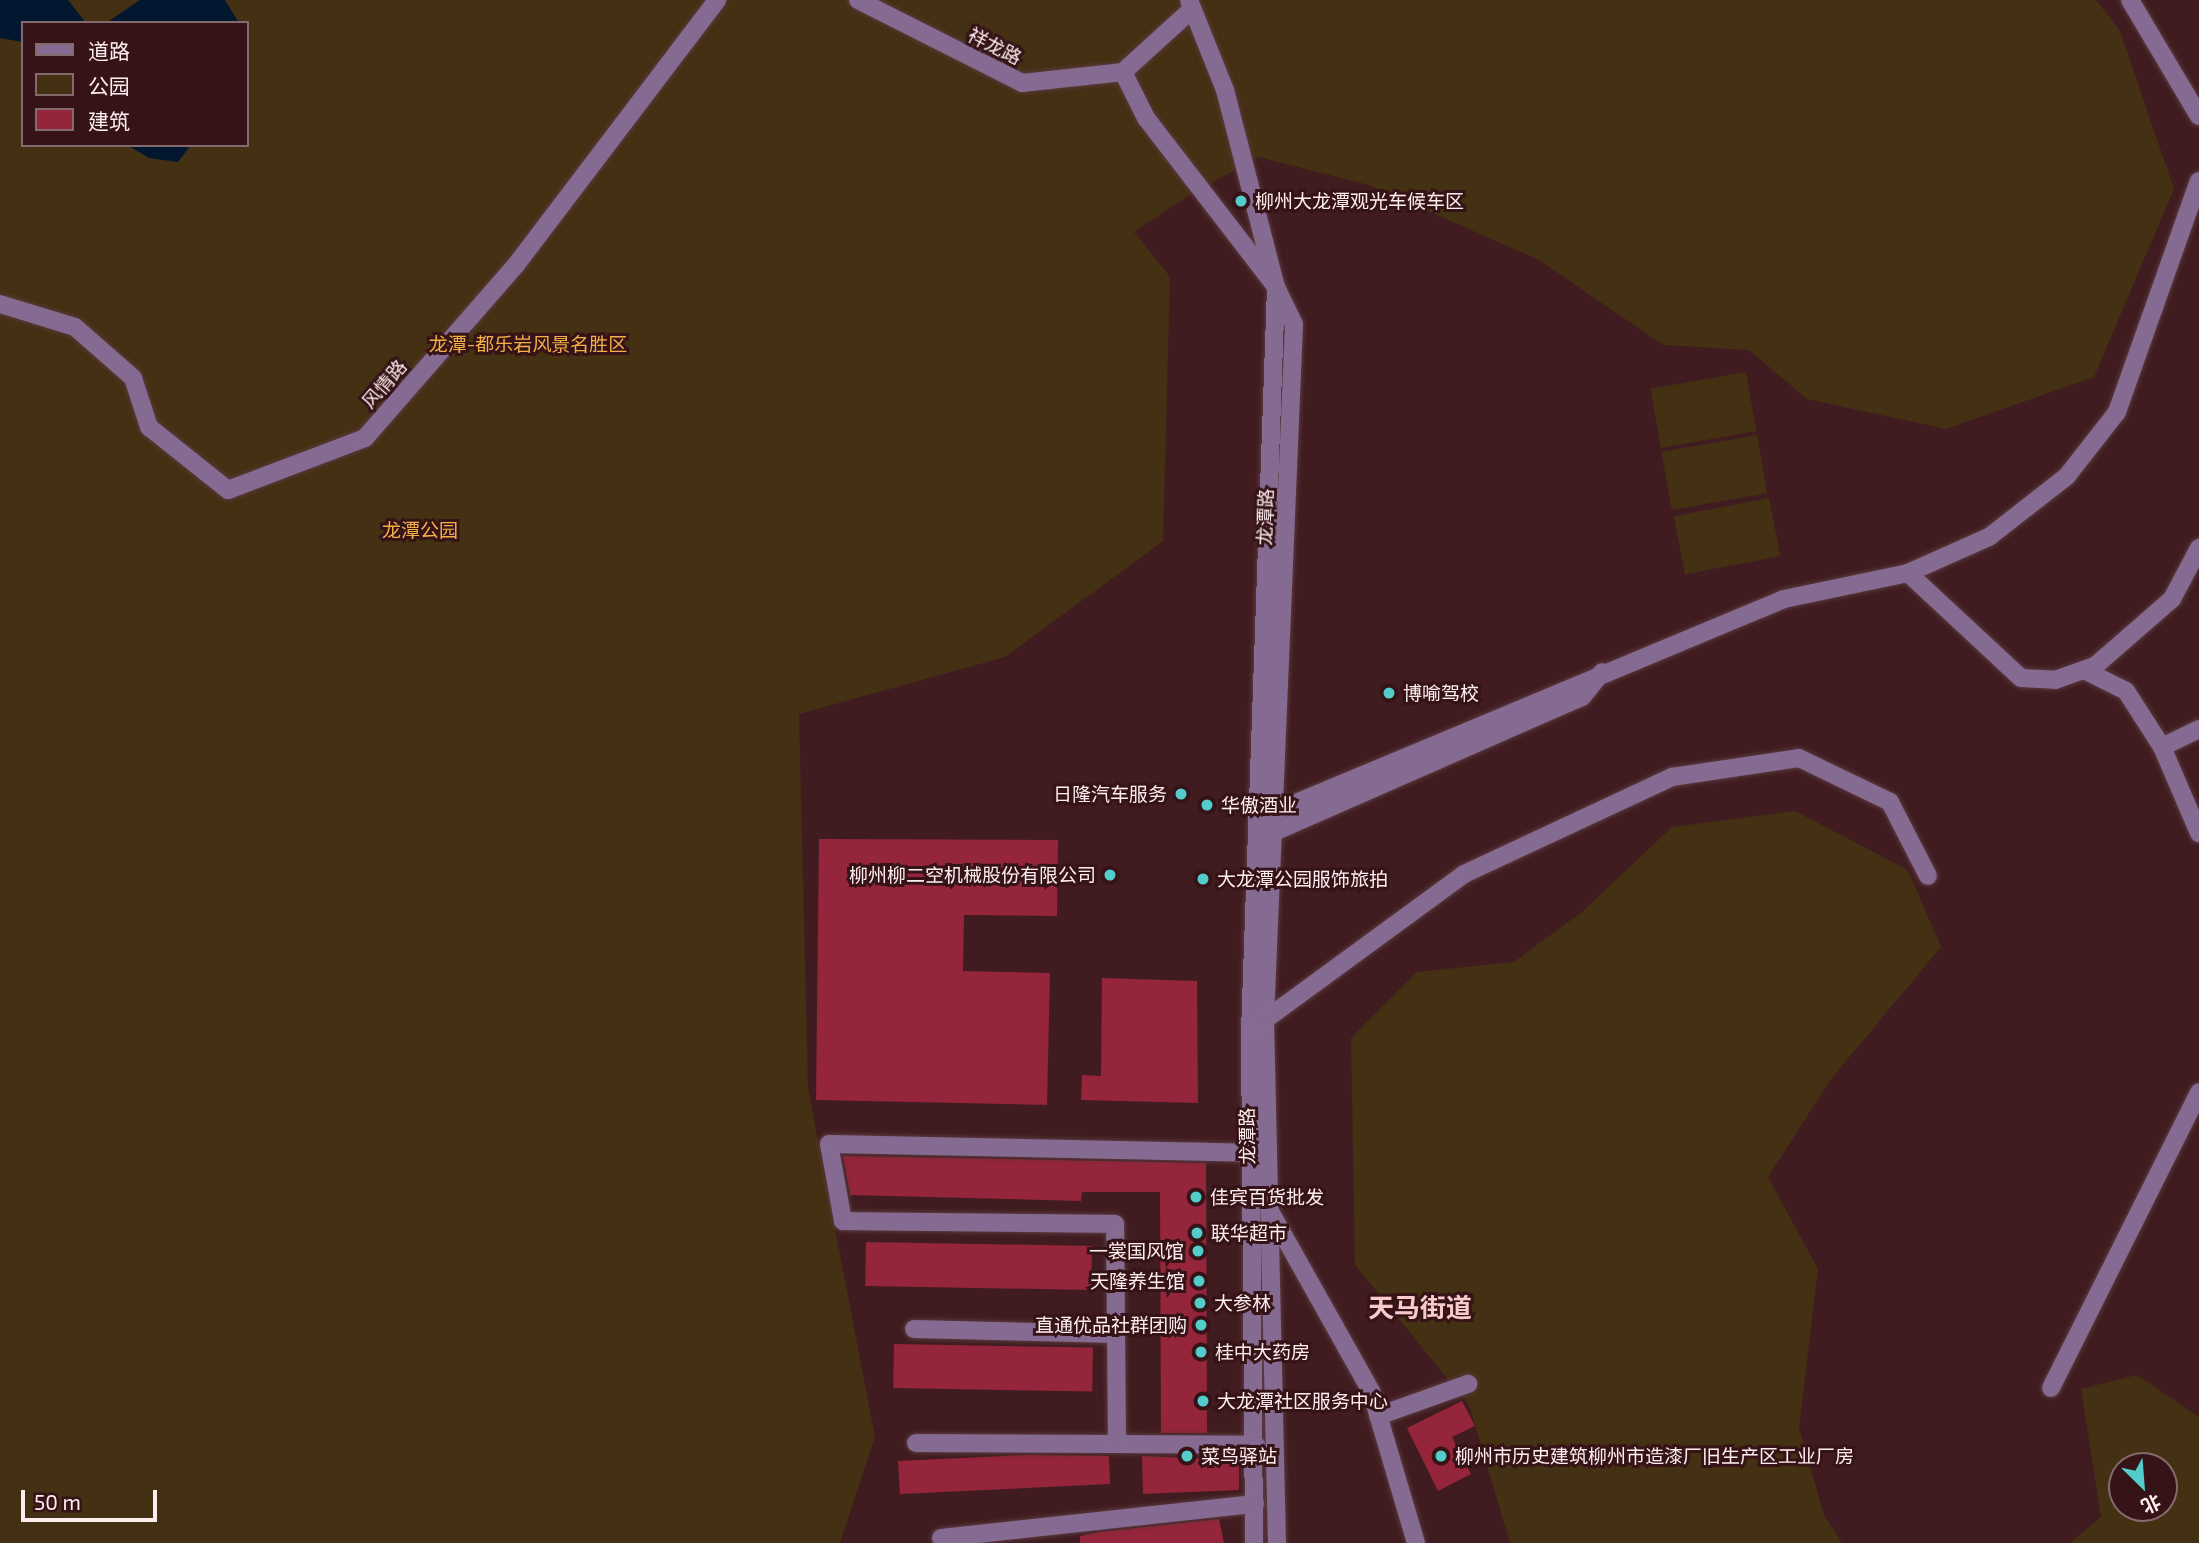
<!DOCTYPE html>
<meta charset="utf-8">
<style>
body{margin:0}
#map{position:relative;width:2199px;height:1543px;overflow:hidden;background:#401c20;font-family:"Exo 2","Noto Sans SC",sans-serif}
div>[style]{position:absolute}
.green>*{inset:0;background:#443012;transform-origin:0 0}
.water>*{inset:0;background:#031731}
.building>*{inset:0;background:#94253a;transform-origin:0 0}
.roads{filter:drop-shadow(0 0 2px #5a393d) drop-shadow(0 0 2px #5a393d)}
.minor>*{height:18px;margin:-9px;padding:0 9px;transform-origin:9px;border-radius:9px;background:#856b92}
.dots>*{width:19px;height:19px;translate:-50% -50%;box-sizing:border-box;border:4px solid #351317;border-radius:50%}
span{translate:-50% -50%;white-space:nowrap;text-align:center;line-height:1.15;-webkit-text-stroke:6px #351317;paint-order:stroke}
.street-label{font-size:19px;color:#fdedee}
.poi-label{font-size:19px;color:#fdedee}
.left{translate:0 -50%;text-align:left}
.right{translate:-100% -50%;text-align:right}
.park-label{font-size:19px;color:#f3af48}
.district-label{font-size:26px;color:#fac9cb;font-weight:700}
.legend{position:absolute;left:21px;top:21px;width:228px;height:126px;box-sizing:border-box;background:#351317;border:2px solid #856a6d;margin:0;padding:9px 12px;list-style:none;font-size:21px;color:#fdedee}
.legend li{display:flex;align-items:center;gap:14px;height:35px}
.legend b{width:35px;border:2px solid #856a6d}
.north{position:absolute;left:2108px;top:1452px;width:70px;height:70px;box-sizing:border-box;background:#351317;border:2px solid #856a6d;border-radius:50%;rotate:155deg;font-size:19px;font-weight:700;line-height:28px;text-align:center;color:#fdedee}
.north::after{content:'';display:block;margin:auto;width:24px;height:32px;background:#52cdcc;clip-path:polygon(50% 0,100% 100%,50% 72%,0 100%)}
.scale{position:absolute;left:21px;top:1490px;width:136px;height:32px;box-sizing:border-box;border:4px solid #fdedee;border-top:0;padding-left:9px;font-size:21px;line-height:24px;white-space:nowrap;color:#fdedee;-webkit-text-stroke:5px #351317;paint-order:stroke}
</style>
<div id="map">
<div class="green">
<div style="clip-path:polygon(evenodd,0 0,2096px 0,2120px 31px,2174px 189px,2094px 377px,1946px 429px,1807px 399px,1749px 350px,1663px 345px,1539px 260px,1369px 185px,1258px 157px,1188px 196px,1134px 232px,1170px 277px,1163px 541px,1005px 657px,799px 714px,808px 1088px,875px 1437px,840px 1543px,0 1543px,0 0,23px 23px,247px 23px,247px 145px,23px 145px,23px 23px)"></div>
<div style="left:1746px;top:372px;width:60px;height:97px;rotate:80deg"></div>
<div style="left:1757px;top:435px;width:59px;height:97px;rotate:80deg"></div>
<div style="left:1769px;top:498px;width:59px;height:97px;rotate:79deg"></div>
<div style="clip-path:polygon(1795px 811px,1908px 870px,1941px 947px,1831px 1079px,1768px 1177px,1818px 1269px,1799px 1428px,1824px 1515px,1842px 1543px,1510px 1543px,1469px 1405px,1355px 1265px,1351px 1038px,1417px 972px,1514px 962px,1583px 911px,1672px 827px)"></div>
<div style="clip-path:polygon(evenodd,2137px 1375px,2199px 1417px,2199px 1543px,2070px 1543px,2101px 1517px,2081px 1389px,2137px 1375px,2122px 1466px,2164px 1466px,2164px 1508px,2122px 1508px,2122px 1466px)"></div>
</div>
<div class="water">
<div style="clip-path:polygon(0 0,68px 0,86px 23px,23px 23px,23px 42px,0 38px)"></div>
<div style="clip-path:polygon(140px 0,225px 0,239px 23px,106px 23px)"></div>
<div style="clip-path:polygon(127px 145px,191px 145px,178px 162px,149px 158px)"></div>
</div>
<div class="building">
<div style="clip-path:polygon(819px 839px,1058px 840px,1057px 916px,964px 915px,963px 971px,1050px 973px,1047px 1105px,816px 1100px)"></div>
<div style="clip-path:polygon(1102px 978px,1197px 981px,1198px 1103px,1081px 1100px,1082px 1075px,1101px 1076px)"></div>
<div style="clip-path:polygon(843px 1156px,1206px 1163px,1207px 1433px,1161px 1433px,1160px 1192px,1082px 1192px,1081px 1201px,850px 1195px)"></div>
<div style="left:866px;top:1242px;width:226px;height:44px;rotate:1deg"></div>
<div style="left:894px;top:1344px;width:199px;height:44px;rotate:1deg"></div>
<div style="clip-path:polygon(1462px 1401px,1475px 1426px,1452px 1437px,1471px 1474px,1438px 1491px,1407px 1428px)"></div>
<div style="clip-path:polygon(1024px 1455px,1109px 1456px,1110px 1484px,900px 1494px,898px 1461px)"></div>
<div style="clip-path:polygon(1142px 1456px,1239px 1460px,1239px 1490px,1143px 1494px)"></div>
<div style="clip-path:polygon(1219px 1519px,1224px 1543px,1080px 1543px,1080px 1536px,1099px 1532px)"></div>
</div>
<div class="roads">
<div class="minor">
<div style="left:858px;top:0;width:184px;rotate:26.8deg"></div>
<div style="left:1022px;top:83px;width:102px;rotate:-6.2deg"></div>
<div style="left:1189px;top:0;width:97px;rotate:68.2deg"></div>
<div style="left:1225px;top:90px;width:203px;rotate:75.5deg"></div>
<div style="left:1276px;top:287px;width:744px;rotate:92deg"></div>
<div style="left:1250px;top:1031px;width:512px;rotate:89.55deg"></div>
<div style="left:2130px;top:0;width:135px;rotate:59.3deg"></div>
<div style="left:1123px;top:72px;width:51px;rotate:63.4deg"></div>
<div style="left:1146px;top:118px;width:213px;rotate:52.4deg"></div>
<div style="left:1276px;top:287px;width:41px;rotate:64.1deg"></div>
<div style="left:1294px;top:324px;width:697px;rotate:92.39deg"></div>
<div style="left:1265px;top:1020px;width:523px;rotate:88.69deg"></div>
<div style="left:1123px;top:72px;width:91px;rotate:-42.3deg"></div>
<div style="left:0;top:304px;width:78px;rotate:17deg"></div>
<div style="left:75px;top:327px;width:77px;rotate:41.3deg"></div>
<div style="left:133px;top:378px;width:52px;rotate:71.9deg"></div>
<div style="left:149px;top:427px;width:101px;rotate:38.6deg"></div>
<div style="left:228px;top:490px;width:147px;rotate:-20.8deg"></div>
<div style="left:365px;top:438px;width:230px;rotate:-48.9deg"></div>
<div style="left:516px;top:265px;width:333px;rotate:-52.8deg"></div>
<div style="left:1908px;top:573px;width:154px;rotate:42.9deg"></div>
<div style="left:2021px;top:678px;width:34px;rotate:3deg"></div>
<div style="left:2055px;top:680px;width:42px;rotate:-19.3deg"></div>
<div style="left:2095px;top:666px;width:102px;rotate:-41deg"></div>
<div style="left:2172px;top:599px;width:58px;rotate:-62.1deg"></div>
<div style="left:2084px;top:670px;width:47px;rotate:26.6deg"></div>
<div style="left:2126px;top:691px;width:67px;rotate:57.3deg"></div>
<div style="left:2162px;top:747px;width:94px;rotate:66.7deg"></div>
<div style="left:2162px;top:747px;width:41px;rotate:-25.9deg"></div>
<div style="left:1267px;top:815px;width:560px;rotate:-22.67deg"></div>
<div style="left:1784px;top:599px;width:127px;rotate:-11.8deg"></div>
<div style="left:1908px;top:573px;width:89px;rotate:-24deg"></div>
<div style="left:1989px;top:537px;width:99px;rotate:-38deg"></div>
<div style="left:2067px;top:476px;width:81px;rotate:-52deg"></div>
<div style="left:2117px;top:412px;width:245px;rotate:-70.5deg"></div>
<div style="left:1265px;top:836px;width:346px;rotate:-23.7deg"></div>
<div style="left:1582px;top:697px;width:32px;rotate:-51deg"></div>
<div style="left:1258px;top:1025px;width:255px;rotate:-36.2deg"></div>
<div style="left:1464px;top:874px;width:230px;rotate:-25deg"></div>
<div style="left:1672px;top:777px;width:128px;rotate:-8.5deg"></div>
<div style="left:1799px;top:758px;width:101px;rotate:25.8deg"></div>
<div style="left:1890px;top:802px;width:83px;rotate:62.8deg"></div>
<div style="left:1271px;top:1213px;width:204px;rotate:60.7deg"></div>
<div style="left:1371px;top:1391px;width:159px;rotate:73.5deg"></div>
<div style="left:914px;top:1329px;width:202px;rotate:1.4deg"></div>
<div style="left:2051px;top:1388px;width:331px;rotate:-63.4deg"></div>
<div style="left:1378px;top:1416px;width:96px;rotate:-19.6deg"></div>
<div style="left:916px;top:1443px;width:340px;rotate:0.3deg"></div>
<div style="left:1117px;top:1444px;width:220px;rotate:-90.5deg"></div>
<div style="left:1115px;top:1224px;width:272px;rotate:-179.4deg"></div>
<div style="left:843px;top:1221px;width:78px;rotate:-100.3deg"></div>
<div style="left:829px;top:1144px;width:424px;rotate:1.2deg"></div>
<div style="left:941px;top:1538px;width:316px;rotate:-6.2deg"></div>
</div>
</div>
<div class="dots">
<div style="left:1241px;top:201px;background:#52cdcc"></div>
<div style="left:1389px;top:693px;background:#52cdcc"></div>
<div style="left:1181px;top:794px;background:#52cdcc"></div>
<div style="left:1207px;top:805px;background:#52cdcc"></div>
<div style="left:1110px;top:875px;background:#52cdcc"></div>
<div style="left:1203px;top:879px;background:#52cdcc"></div>
<div style="left:1196px;top:1197px;background:#52cdcc"></div>
<div style="left:1197px;top:1233px;background:#52cdcc"></div>
<div style="left:1198px;top:1251px;background:#52cdcc"></div>
<div style="left:1199px;top:1281px;background:#52cdcc"></div>
<div style="left:1200px;top:1303px;background:#52cdcc"></div>
<div style="left:1201px;top:1325px;background:#52cdcc"></div>
<div style="left:1201px;top:1352px;background:#52cdcc"></div>
<div style="left:1203px;top:1401px;background:#52cdcc"></div>
<div style="left:1187px;top:1456px;background:#52cdcc"></div>
<div style="left:1441px;top:1456px;background:#52cdcc"></div>
</div>
<div class="street-label">
<span style="left:995px;top:46px;rotate:27deg">祥龙路</span>
<span style="left:384px;top:384px;rotate:-49deg">风情路</span>
<span style="left:1265px;top:517px;rotate:-88deg">龙潭路</span>
<span style="left:1247px;top:1136px;rotate:-91deg">龙潭路</span>
</div>
<div class="poi-label">
<span class="left" style="left:1255px;top:201px">柳州大龙潭观光车候车区</span>
<span class="left" style="left:1403px;top:693px">博喻驾校</span>
<span class="right" style="left:1167px;top:794px">日隆汽车服务</span>
<span class="left" style="left:1221px;top:805px">华傲酒业</span>
<span class="right" style="left:1096px;top:875px">柳州柳二空机械股份有限公司</span>
<span class="left" style="left:1217px;top:879px">大龙潭公园服饰旅拍</span>
<span class="left" style="left:1210px;top:1197px">佳宾百货批发</span>
<span class="left" style="left:1211px;top:1233px">联华超市</span>
<span class="right" style="left:1184px;top:1251px">一裳国风馆</span>
<span class="right" style="left:1185px;top:1281px">天隆养生馆</span>
<span class="left" style="left:1214px;top:1303px">大参林</span>
<span class="right" style="left:1187px;top:1325px">直通优品社群团购</span>
<span class="left" style="left:1215px;top:1352px">桂中大药房</span>
<span class="left" style="left:1217px;top:1401px">大龙潭社区服务中心</span>
<span class="left" style="left:1201px;top:1456px">菜鸟驿站</span>
<span class="left" style="left:1455px;top:1456px">柳州市历史建筑柳州市造漆厂旧生产区工业厂房</span>
</div>
<div class="park-label">
<span style="left:528px;top:344px">龙潭-都乐岩风景名胜区</span>
<span style="left:420px;top:530px">龙潭公园</span>
</div>
<div class="district-label">
<span style="left:1420px;top:1307px">天马街道</span>
</div>
<ul class="legend">
<li><b style="height:9px;background:#856b92"></b>道路</li>
<li><b style="height:19px;background:#443012"></b>公园</li>
<li><b style="height:19px;background:#94253a"></b>建筑</li>
</ul>
<div class="north">北</div>
<div class="scale">50 m</div>
</div>
